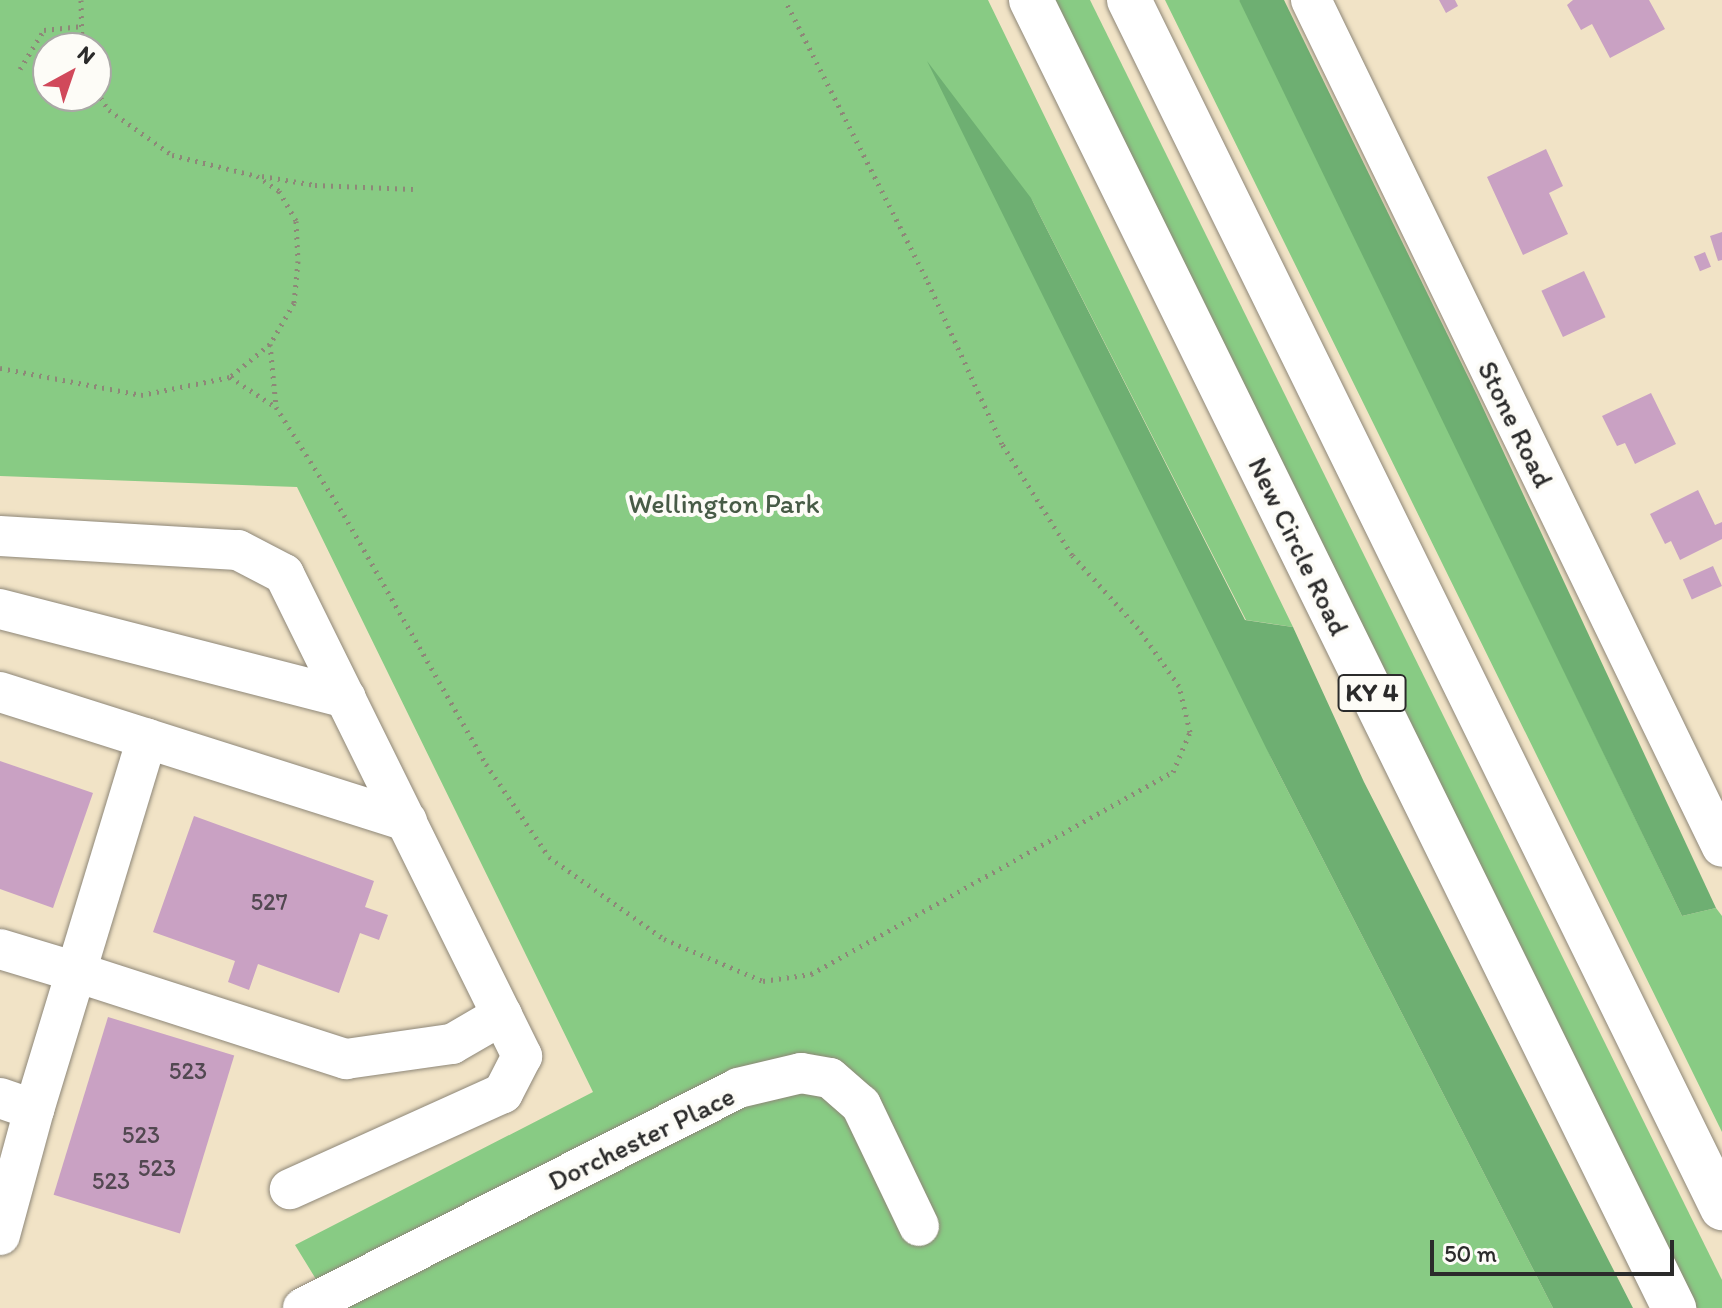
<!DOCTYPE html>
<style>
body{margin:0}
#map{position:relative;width:1722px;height:1308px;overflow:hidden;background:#f1e3c6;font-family:Itim,sans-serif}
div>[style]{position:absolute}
.green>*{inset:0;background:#88cb84}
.forest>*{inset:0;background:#6eaf72}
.building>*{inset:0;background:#c9a1c3;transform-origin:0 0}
.path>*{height:5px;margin-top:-2.5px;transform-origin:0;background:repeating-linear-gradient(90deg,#8e8778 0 2px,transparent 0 8px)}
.roads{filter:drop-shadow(0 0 2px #8e8778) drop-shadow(0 0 2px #8e8778)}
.minor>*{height:40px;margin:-20px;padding:0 20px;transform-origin:20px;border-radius:20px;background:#fff}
.highway>*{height:44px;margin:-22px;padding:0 22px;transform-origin:22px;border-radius:22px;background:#fff}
span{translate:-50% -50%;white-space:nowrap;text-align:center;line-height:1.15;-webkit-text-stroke:8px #fdfcf7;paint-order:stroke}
.number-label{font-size:24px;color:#524851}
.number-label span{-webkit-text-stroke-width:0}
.shield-label span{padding:2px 6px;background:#fdfcf7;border:2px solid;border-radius:6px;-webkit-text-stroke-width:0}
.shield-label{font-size:26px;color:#2b2b2b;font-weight:700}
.street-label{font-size:28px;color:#2b2b2b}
.park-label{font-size:28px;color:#475b46}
.north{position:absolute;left:32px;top:32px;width:80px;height:80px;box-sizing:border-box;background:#fdfcf7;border:2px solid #a9a8a5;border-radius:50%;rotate:40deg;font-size:22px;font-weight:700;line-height:32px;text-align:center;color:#2b2b2b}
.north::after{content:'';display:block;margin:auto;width:28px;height:36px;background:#d1495b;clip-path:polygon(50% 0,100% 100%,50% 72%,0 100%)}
.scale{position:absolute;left:1430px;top:1240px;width:244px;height:36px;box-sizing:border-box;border:4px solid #2b2b2b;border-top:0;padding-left:10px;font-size:24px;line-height:28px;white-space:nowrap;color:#2b2b2b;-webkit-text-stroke:6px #fdfcf7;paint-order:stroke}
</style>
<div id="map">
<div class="green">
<div style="clip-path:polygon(evenodd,0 0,988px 0,1293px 627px,1246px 620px,1031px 198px,1272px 760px,1553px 1308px,284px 1308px,322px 1289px,295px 1245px,593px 1092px,297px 487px,0 476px,0 0,48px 48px,96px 48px,96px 96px,48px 96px,48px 48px)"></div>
<div style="clip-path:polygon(1054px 0,1090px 0,1722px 1280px,1722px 1308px,1697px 1308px)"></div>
<div style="clip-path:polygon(1165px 0,1239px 0,1245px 7px,1682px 916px,1716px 908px,1722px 916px,1722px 1132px)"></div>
</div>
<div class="forest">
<div style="clip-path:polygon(1239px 0,1284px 0,1477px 395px,1716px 908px,1682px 916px)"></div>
<div style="clip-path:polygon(927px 61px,1031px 198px,1245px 620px,1293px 627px,1364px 782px,1633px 1308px,1553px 1308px,1272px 760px)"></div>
</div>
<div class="building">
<div style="clip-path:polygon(1439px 0,1455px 0,1458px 6px,1446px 13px)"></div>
<div style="clip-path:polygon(1573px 0,1649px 0,1665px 29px,1610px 58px,1592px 24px,1581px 30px,1567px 5px)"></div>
<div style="clip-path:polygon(1546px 149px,1563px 186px,1549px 193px,1568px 234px,1523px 255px,1487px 177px)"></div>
<div style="clip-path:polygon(1722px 232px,1722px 260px,1718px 261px,1710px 236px)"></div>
<div style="left:1705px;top:252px;width:16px;height:12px;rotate:68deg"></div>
<div style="left:1584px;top:271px;width:51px;height:47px;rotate:65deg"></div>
<div style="clip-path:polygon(1651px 393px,1676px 444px,1635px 464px,1625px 443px,1617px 446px,1602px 416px)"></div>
<div style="clip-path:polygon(1698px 490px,1715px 525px,1722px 522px,1722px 539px,1680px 560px,1671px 541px,1665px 544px,1650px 514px)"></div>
<div style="left:1713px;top:566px;width:22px;height:33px;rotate:66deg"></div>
<div style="clip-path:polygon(0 761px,93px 793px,53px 908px,0 889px)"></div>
<div style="clip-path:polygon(194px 816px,374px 881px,365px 907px,388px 915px,379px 940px,360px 933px,339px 993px,258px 964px,249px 990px,228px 982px,235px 961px,153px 932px)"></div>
<div style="left:108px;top:1017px;width:132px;height:186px;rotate:17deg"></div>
</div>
<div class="path">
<div style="left:81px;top:0;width:48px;rotate:88.8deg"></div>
<div style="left:20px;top:69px;width:46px;rotate:-58.4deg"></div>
<div style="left:44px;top:30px;width:36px;rotate:-6deg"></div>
<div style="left:96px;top:91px;width:23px;rotate:56deg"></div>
<div style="left:109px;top:110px;width:77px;rotate:35.5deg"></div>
<div style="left:172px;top:155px;width:88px;rotate:13.9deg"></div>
<div style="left:257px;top:176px;width:27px;rotate:34deg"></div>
<div style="left:279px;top:191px;width:34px;rotate:60deg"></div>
<div style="left:296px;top:221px;width:40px;rotate:87.1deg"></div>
<div style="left:298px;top:261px;width:42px;rotate:95.4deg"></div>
<div style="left:294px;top:303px;width:48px;rotate:120.3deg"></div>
<div style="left:270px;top:344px;width:52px;rotate:140.5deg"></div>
<div style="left:262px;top:176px;width:54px;rotate:9.6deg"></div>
<div style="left:315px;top:185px;width:98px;rotate:2.3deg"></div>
<div style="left:270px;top:344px;width:62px;rotate:84.5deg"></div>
<div style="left:0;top:368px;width:144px;rotate:10.8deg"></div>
<div style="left:141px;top:395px;width:91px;rotate:-11.4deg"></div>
<div style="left:230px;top:377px;width:55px;rotate:33.1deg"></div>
<div style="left:276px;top:407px;width:128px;rotate:57.8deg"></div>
<div style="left:344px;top:515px;width:287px;rotate:60.3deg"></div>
<div style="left:486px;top:764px;width:112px;rotate:55.9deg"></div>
<div style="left:549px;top:857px;width:141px;rotate:35.5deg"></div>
<div style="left:664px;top:939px;width:108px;rotate:23deg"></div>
<div style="left:763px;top:981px;width:49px;rotate:-8.3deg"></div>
<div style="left:811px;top:974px;width:415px;rotate:-29.2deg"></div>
<div style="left:1173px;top:772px;width:43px;rotate:-67deg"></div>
<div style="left:1190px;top:732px;width:47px;rotate:-103.4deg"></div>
<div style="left:1179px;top:686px;width:71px;rotate:-125.3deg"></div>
<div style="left:1138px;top:628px;width:98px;rotate:-132.1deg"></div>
<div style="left:1072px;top:555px;width:131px;rotate:-122.2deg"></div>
<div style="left:1002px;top:444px;width:183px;rotate:-114.6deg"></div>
<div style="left:926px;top:278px;width:312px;rotate:-116.9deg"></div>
</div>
<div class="roads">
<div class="minor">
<div style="left:1311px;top:0;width:941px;rotate:64.12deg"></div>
<div style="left:0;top:536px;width:238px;rotate:3.4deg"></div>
<div style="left:238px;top:550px;width:52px;rotate:27.6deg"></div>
<div style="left:284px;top:574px;width:538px;rotate:63.72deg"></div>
<div style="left:522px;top:1056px;width:42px;rotate:117.2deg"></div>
<div style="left:503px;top:1093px;width:234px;rotate:155.7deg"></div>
<div style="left:0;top:609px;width:357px;rotate:14.4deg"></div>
<div style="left:0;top:692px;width:427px;rotate:17.6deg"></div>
<div style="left:0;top:949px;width:79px;rotate:16.8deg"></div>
<div style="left:76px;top:972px;width:244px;rotate:-73.1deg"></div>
<div style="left:0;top:1098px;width:36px;rotate:19deg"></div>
<div style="left:34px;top:1110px;width:144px;rotate:-73.1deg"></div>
<div style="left:76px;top:972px;width:284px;rotate:17.9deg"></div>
<div style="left:346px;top:1059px;width:107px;rotate:-8.1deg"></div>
<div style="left:452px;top:1044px;width:58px;rotate:-30.1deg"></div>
<div style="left:0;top:1235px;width:130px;rotate:-74.8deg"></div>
<div style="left:303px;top:1308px;width:487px;rotate:-26.8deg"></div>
<div style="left:738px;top:1088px;width:65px;rotate:-13.4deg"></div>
<div style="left:801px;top:1073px;width:29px;rotate:10deg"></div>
<div style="left:830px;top:1078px;width:41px;rotate:41.1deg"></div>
<div style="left:861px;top:1105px;width:134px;rotate:64.4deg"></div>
</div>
<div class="highway">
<div style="left:1031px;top:0;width:1458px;rotate:63.82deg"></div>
<div style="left:1129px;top:0;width:1346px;rotate:63.85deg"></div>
</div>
</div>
<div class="number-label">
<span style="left:269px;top:902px">527</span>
<span style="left:188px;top:1071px">523</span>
<span style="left:141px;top:1135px">523</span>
<span style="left:157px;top:1168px">523</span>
<span style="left:111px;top:1181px">523</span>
</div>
<div class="shield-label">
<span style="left:1372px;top:693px">KY 4</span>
</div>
<div class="street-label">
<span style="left:1516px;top:424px;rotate:64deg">Stone Road</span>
<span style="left:1299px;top:546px;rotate:64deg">New Circle Road</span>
<span style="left:641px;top:1138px;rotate:-26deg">Dorchester Place</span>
</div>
<div class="park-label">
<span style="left:724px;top:503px">Wellington Park</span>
</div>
<div class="north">N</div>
<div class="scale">50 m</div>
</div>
